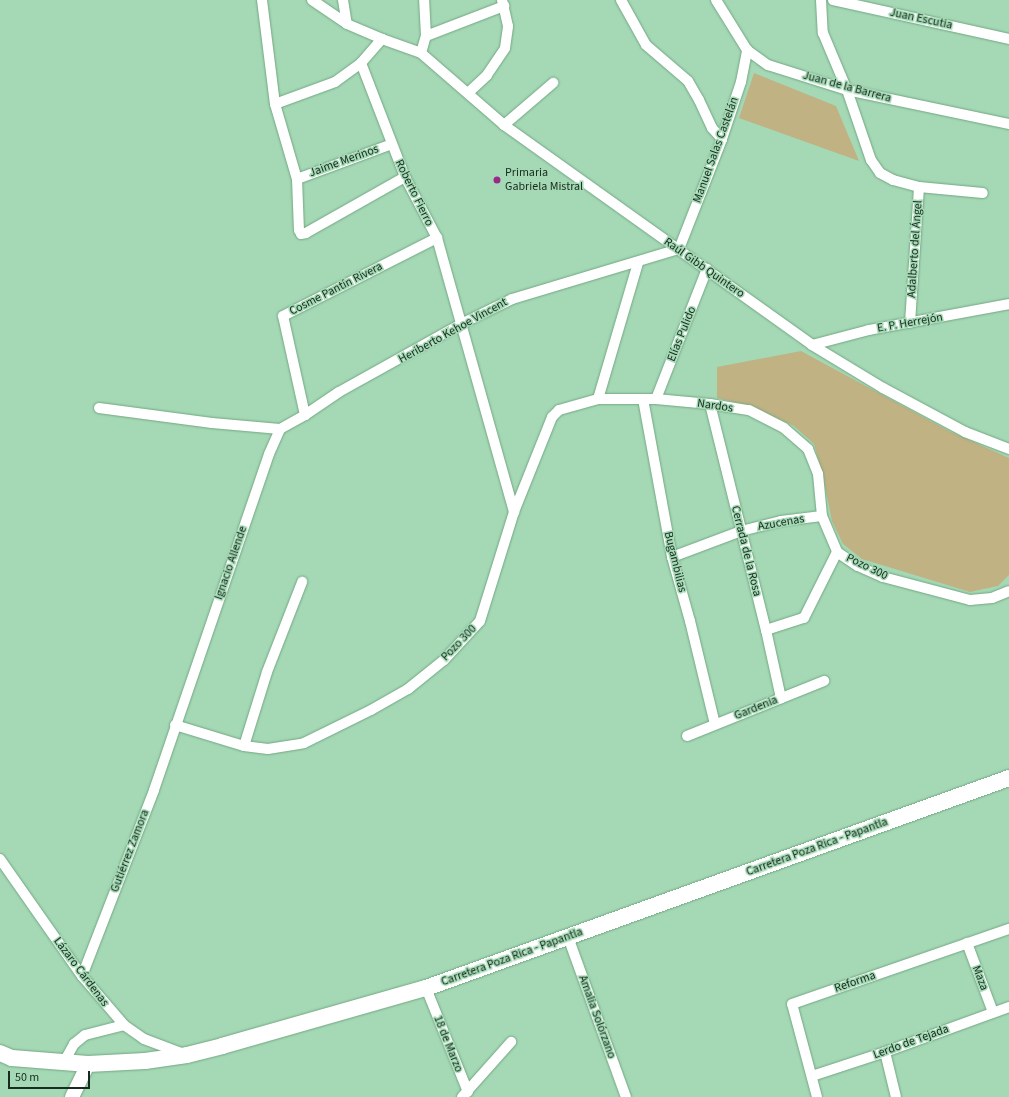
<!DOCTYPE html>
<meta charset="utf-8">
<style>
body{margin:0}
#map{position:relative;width:1009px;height:1097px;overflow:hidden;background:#a5d9b5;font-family:"Source Sans 3",sans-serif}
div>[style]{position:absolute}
.green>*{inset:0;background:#c0b282}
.roads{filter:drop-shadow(0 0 1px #74a784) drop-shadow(0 0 1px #74a784)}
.street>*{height:10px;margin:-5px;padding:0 5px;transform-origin:5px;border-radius:5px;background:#fff}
.secondary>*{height:14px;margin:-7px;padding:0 7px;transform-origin:7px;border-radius:7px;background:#fff}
.primary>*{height:16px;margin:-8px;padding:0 8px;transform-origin:8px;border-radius:8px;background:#fff}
.dots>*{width:11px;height:11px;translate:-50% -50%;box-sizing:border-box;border:2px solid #a5d9b5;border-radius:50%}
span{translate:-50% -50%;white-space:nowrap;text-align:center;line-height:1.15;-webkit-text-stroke:3px #a5d9b5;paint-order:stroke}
.street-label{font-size:12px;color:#172c1e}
.poi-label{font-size:12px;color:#172c1e}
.left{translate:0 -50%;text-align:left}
.scale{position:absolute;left:8px;top:1071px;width:82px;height:18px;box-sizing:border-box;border:2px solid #172c1e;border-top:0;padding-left:5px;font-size:12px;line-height:14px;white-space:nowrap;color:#172c1e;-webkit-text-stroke:3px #a5d9b5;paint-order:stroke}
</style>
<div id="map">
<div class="green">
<div style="clip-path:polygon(754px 73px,836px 106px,859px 161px,739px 118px)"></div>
<div style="clip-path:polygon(801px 351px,949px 431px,1009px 458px,1009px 575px,998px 586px,970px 592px,862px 559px,843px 544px,832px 521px,822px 472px,814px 444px,794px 426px,753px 407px,717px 398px,717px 367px)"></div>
</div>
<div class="roads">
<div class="street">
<div style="left:262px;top:0;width:105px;rotate:82.9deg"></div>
<div style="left:275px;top:104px;width:78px;rotate:73.7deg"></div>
<div style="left:297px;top:179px;width:51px;rotate:87.8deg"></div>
<div style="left:299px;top:230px;width:4px;rotate:63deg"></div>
<div style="left:301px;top:234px;width:5px;rotate:-11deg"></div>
<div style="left:306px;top:233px;width:114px;rotate:-29.5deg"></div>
<div style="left:312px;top:0;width:42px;rotate:34.4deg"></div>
<div style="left:347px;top:24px;width:38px;rotate:23deg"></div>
<div style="left:382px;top:39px;width:41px;rotate:19.7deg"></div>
<div style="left:421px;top:53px;width:110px;rotate:40.9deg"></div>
<div style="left:504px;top:125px;width:379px;rotate:35.5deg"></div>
<div style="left:812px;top:345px;width:83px;rotate:31.2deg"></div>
<div style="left:883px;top:388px;width:93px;rotate:28.2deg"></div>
<div style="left:965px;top:432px;width:47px;rotate:21.1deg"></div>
<div style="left:343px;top:0;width:24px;rotate:81deg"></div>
<div style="left:621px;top:0;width:51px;rotate:60.9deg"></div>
<div style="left:646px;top:45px;width:55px;rotate:40.6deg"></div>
<div style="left:688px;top:81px;width:22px;rotate:60deg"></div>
<div style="left:699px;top:100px;width:31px;rotate:65deg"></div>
<div style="left:712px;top:128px;width:15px;rotate:48deg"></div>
<div style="left:716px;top:0;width:59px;rotate:58.2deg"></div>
<div style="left:747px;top:50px;width:26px;rotate:36deg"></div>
<div style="left:768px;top:65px;width:83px;rotate:17.6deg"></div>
<div style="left:847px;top:90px;width:166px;rotate:11.9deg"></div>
<div style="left:821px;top:0;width:33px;rotate:87deg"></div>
<div style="left:823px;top:33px;width:62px;rotate:67.2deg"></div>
<div style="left:847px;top:90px;width:74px;rotate:71.1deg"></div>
<div style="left:871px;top:160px;width:16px;rotate:55deg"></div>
<div style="left:880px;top:173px;width:15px;rotate:28deg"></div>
<div style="left:893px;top:180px;width:27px;rotate:15deg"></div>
<div style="left:919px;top:187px;width:64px;rotate:5.4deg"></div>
<div style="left:833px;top:0;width:180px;rotate:12.5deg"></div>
<div style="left:426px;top:36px;width:84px;rotate:-21deg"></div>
<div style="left:421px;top:53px;width:18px;rotate:-74deg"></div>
<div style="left:426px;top:36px;width:36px;rotate:-93deg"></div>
<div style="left:361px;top:63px;width:122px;rotate:68.9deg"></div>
<div style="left:405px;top:177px;width:69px;rotate:62.3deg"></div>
<div style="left:437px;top:238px;width:285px;rotate:74.3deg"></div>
<div style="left:468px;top:93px;width:26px;rotate:-43deg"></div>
<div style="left:487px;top:75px;width:32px;rotate:-56deg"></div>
<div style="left:505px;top:48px;width:22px;rotate:-82deg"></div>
<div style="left:508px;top:26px;width:27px;rotate:-103deg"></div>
<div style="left:275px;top:104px;width:64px;rotate:-20.1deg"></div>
<div style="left:335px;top:82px;width:32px;rotate:-36deg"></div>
<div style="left:361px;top:63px;width:32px;rotate:-49deg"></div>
<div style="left:504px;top:125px;width:65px;rotate:-40.6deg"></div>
<div style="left:297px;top:179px;width:101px;rotate:-20.2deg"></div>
<div style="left:910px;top:323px;width:136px;rotate:-86.2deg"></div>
<div style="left:812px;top:345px;width:59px;rotate:-14.7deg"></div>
<div style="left:869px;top:330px;width:142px;rotate:-10.5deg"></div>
<div style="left:598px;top:399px;width:142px;rotate:-73.6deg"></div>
<div style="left:643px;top:399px;width:161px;rotate:79.6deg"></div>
<div style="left:672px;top:557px;width:66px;rotate:74.3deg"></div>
<div style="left:690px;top:621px;width:106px;rotate:76.4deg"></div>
<div style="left:656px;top:399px;width:140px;rotate:-68.6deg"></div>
<div style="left:710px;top:404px;width:233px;rotate:76.1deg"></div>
<div style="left:766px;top:630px;width:70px;rotate:77.6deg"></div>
<div style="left:99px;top:408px;width:114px;rotate:7.6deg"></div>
<div style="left:212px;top:423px;width:68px;rotate:5deg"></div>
<div style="left:305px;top:415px;width:101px;rotate:-102.5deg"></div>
<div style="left:283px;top:316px;width:173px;rotate:-26.9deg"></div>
<div style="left:672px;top:557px;width:74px;rotate:-20.6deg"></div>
<div style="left:741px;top:531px;width:41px;rotate:-14deg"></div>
<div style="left:781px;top:521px;width:41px;rotate:-7deg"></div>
<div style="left:766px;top:630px;width:40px;rotate:-18deg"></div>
<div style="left:804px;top:618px;width:74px;rotate:-63.4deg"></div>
<div style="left:175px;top:725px;width:72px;rotate:16.9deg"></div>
<div style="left:244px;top:746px;width:24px;rotate:7deg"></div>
<div style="left:268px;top:749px;width:36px;rotate:-9deg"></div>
<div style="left:304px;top:743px;width:75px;rotate:-26.2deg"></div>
<div style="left:371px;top:710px;width:43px;rotate:-29.6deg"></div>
<div style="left:408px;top:689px;width:46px;rotate:-38.9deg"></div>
<div style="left:444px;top:660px;width:53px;rotate:-47.3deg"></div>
<div style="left:480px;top:621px;width:114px;rotate:-72.7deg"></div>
<div style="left:514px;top:512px;width:102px;rotate:-68.2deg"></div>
<div style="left:552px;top:417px;width:10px;rotate:-45deg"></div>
<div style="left:559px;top:410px;width:41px;rotate:-15.8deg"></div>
<div style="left:598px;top:399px;width:58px"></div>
<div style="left:656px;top:399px;width:54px;rotate:5.3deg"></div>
<div style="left:710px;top:404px;width:39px;rotate:9deg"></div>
<div style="left:749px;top:410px;width:39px;rotate:27deg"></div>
<div style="left:784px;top:428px;width:32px;rotate:41deg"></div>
<div style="left:808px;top:449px;width:27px;rotate:68deg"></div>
<div style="left:818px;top:474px;width:42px;rotate:84.6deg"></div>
<div style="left:822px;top:516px;width:39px;rotate:67deg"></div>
<div style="left:837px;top:552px;width:25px;rotate:34deg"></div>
<div style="left:858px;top:566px;width:27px;rotate:24deg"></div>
<div style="left:883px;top:577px;width:90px;rotate:14.8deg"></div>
<div style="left:970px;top:600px;width:22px;rotate:-5deg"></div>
<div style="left:992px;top:598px;width:18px;rotate:-22deg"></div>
<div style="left:687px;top:736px;width:148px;rotate:-21.9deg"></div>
<div style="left:244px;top:746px;width:77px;rotate:-72.7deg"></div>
<div style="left:267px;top:672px;width:97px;rotate:-68.7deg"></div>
<div style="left:0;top:859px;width:143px;rotate:55deg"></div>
<div style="left:82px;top:976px;width:65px;rotate:49.4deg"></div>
<div style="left:124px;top:1025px;width:24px;rotate:35deg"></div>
<div style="left:144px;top:1039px;width:43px;rotate:20.6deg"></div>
<div style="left:568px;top:937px;width:170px;rotate:70.1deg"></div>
<div style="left:967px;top:943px;width:74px;rotate:69.4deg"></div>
<div style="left:82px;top:976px;width:199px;rotate:-68.8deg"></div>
<div style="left:154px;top:790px;width:355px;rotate:-71.1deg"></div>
<div style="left:269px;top:454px;width:27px;rotate:-66deg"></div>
<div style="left:280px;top:429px;width:29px;rotate:-29deg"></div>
<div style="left:305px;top:415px;width:41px;rotate:-34.1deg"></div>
<div style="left:339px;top:392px;width:140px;rotate:-29.1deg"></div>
<div style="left:461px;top:324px;width:57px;rotate:-26.1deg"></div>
<div style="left:512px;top:299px;width:174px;rotate:-16.7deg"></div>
<div style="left:679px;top:249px;width:118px;rotate:-68.6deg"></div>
<div style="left:722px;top:139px;width:60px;rotate:-71.6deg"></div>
<div style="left:741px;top:82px;width:33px;rotate:-79deg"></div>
<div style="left:426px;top:988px;width:112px;rotate:68deg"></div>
<div style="left:885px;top:1052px;width:46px;rotate:76.3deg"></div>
<div style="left:64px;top:1062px;width:21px;rotate:-61deg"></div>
<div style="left:74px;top:1044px;width:14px;rotate:-39deg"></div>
<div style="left:85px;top:1035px;width:40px;rotate:-14.4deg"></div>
<div style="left:812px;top:1076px;width:77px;rotate:-18.2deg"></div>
<div style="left:885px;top:1052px;width:132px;rotate:-19.9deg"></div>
<div style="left:462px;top:1097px;width:74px;rotate:-48.3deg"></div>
<div style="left:817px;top:1097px;width:96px;rotate:-105deg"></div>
<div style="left:792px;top:1004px;width:230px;rotate:-19.1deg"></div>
</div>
<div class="secondary">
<div style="left:72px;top:1097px;width:37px;rotate:-64deg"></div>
</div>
<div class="primary">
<div style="left:0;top:1053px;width:13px;rotate:23deg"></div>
<div style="left:12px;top:1058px;width:76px;rotate:4.5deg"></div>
<div style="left:88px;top:1064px;width:57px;rotate:-3deg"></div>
<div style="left:145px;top:1061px;width:42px;rotate:-8.1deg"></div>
<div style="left:187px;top:1055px;width:36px;rotate:-14deg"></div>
<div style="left:222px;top:1046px;width:212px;rotate:-15.9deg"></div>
<div style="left:426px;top:988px;width:620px;rotate:-19.81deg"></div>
</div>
</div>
<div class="dots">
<div style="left:497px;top:180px;background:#992a89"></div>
</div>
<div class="street-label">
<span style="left:921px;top:19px;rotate:12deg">Juan Escutia</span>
<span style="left:847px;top:87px;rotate:15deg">Juan de la Barrera</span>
<span style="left:716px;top:150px;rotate:-70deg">Manuel Salas Castelán</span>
<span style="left:344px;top:161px;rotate:-20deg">Jaime Merinos</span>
<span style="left:414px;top:193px;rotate:64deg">Roberto Fierro</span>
<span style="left:915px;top:249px;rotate:-86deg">Adalberto del Ángel</span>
<span style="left:704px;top:268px;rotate:35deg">Raúl Gibb Quintero</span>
<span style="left:336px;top:289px;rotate:-27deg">Cosme Pantín Rivera</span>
<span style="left:910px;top:323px;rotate:-10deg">E. P. Herrejón</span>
<span style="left:453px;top:331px;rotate:-29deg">Heriberto Kehoe Vincent</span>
<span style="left:682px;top:334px;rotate:-68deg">Elías Pulido</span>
<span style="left:715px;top:406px;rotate:8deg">Nardos</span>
<span style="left:781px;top:523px;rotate:-10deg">Azucenas</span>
<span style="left:746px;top:551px;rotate:76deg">Cerrada de la Rosa</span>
<span style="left:675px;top:562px;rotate:76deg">Bugambilias</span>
<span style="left:231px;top:563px;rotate:-71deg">Ignacio Allende</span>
<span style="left:867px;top:567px;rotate:26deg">Pozo 300</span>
<span style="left:459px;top:643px;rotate:-46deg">Pozo 300</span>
<span style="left:756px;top:708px;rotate:-22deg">Gardenia</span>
<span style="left:817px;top:847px;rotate:-20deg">Carretera Poza Rica - Papantla</span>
<span style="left:130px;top:851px;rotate:-69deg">Gutiérrez Zamora</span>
<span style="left:512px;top:957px;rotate:-20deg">Carretera Poza Rica - Papantla</span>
<span style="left:81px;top:972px;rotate:53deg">Lázaro Cárdenas</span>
<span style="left:980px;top:978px;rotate:69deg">Maza</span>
<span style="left:855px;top:982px;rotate:-19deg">Reforma</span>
<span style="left:597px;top:1017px;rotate:70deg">Amalia Solórzano</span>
<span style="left:911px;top:1042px;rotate:-20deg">Lerdo de Tejada</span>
<span style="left:448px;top:1044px;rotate:68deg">18 de Marzo</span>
</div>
<div class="poi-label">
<span class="left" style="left:505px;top:180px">Primaria<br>Gabriela Mistral</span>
</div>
<div class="scale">50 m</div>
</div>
